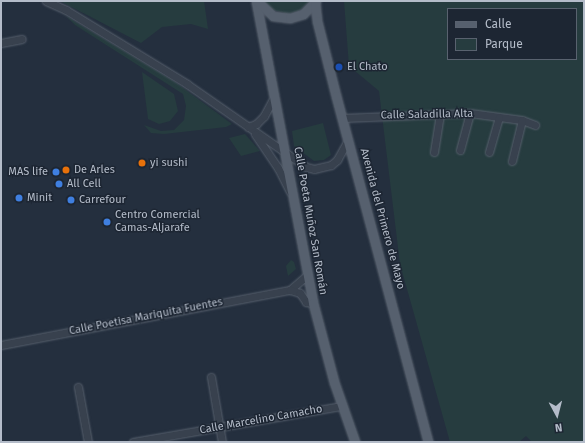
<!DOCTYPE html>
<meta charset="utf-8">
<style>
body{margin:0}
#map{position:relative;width:585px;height:443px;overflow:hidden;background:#242f3e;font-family:"Fira Sans",sans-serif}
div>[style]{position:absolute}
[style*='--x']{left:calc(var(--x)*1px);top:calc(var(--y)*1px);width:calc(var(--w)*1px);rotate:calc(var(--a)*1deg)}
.green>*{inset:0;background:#263c3f}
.roads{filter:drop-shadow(0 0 1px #565f6c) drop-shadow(0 0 1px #565f6c)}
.minor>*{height:7px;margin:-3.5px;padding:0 3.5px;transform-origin:3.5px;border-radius:3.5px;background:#38414e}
.major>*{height:9px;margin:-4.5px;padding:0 4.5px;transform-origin:4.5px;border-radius:4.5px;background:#56606e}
.dots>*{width:11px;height:11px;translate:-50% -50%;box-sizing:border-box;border:2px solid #1d2633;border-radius:50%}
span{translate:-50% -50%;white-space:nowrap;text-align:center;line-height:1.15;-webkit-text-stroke:3px #1d2633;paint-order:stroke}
.poi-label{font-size:11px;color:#b4bcc9}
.left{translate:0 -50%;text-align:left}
.right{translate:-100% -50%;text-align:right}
.street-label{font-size:11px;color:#b4bcc9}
.frame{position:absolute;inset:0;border:2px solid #b4bcc9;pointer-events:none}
.legend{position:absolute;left:447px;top:8px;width:130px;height:52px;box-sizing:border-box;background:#1d2633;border:1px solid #59626f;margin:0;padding:5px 7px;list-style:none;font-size:12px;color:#b4bcc9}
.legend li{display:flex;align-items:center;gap:8px;height:20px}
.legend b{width:20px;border:1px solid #59626f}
.north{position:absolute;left:537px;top:395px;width:40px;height:40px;-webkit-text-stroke:3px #1d2633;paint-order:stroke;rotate:173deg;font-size:11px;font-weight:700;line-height:16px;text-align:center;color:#b4bcc9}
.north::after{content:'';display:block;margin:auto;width:14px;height:18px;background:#b4bcc9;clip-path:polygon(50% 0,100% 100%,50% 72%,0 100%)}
</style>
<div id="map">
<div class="green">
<i style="clip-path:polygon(60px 1px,204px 1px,208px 29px,191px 24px,162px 27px,141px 43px)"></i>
<i style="clip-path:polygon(262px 1px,310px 1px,299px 11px,289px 14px,272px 10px)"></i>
<i style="clip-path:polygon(evenodd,344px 1px,584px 1px,584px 442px,532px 442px,526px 436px,519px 442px,450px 442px,400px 264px,379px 91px,349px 66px,344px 1px,448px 9px,576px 9px,576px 59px,448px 59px,448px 9px)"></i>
<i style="clip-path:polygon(66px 16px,175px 82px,232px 124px,226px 127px,164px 134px,151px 133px,144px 125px,161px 131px,174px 130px,184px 120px,186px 106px,183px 94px,75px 25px)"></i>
<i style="clip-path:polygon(142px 72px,174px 94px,178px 111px,170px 121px,159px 124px,148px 119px)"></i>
<i style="clip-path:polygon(323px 123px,331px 155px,324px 160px,314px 161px,294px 146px,292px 131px)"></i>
<i style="clip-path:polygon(245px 134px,260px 151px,241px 156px,229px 138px)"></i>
<i style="clip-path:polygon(291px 260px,294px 262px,296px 269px,288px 276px,286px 266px)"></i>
</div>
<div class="roads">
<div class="minor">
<i style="--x:46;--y:1;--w:22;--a:24"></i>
<i style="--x:66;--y:10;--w:142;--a:31.4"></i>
<i style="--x:187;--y:84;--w:145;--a:34.9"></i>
<i style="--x:306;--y:167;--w:8;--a:14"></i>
<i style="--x:314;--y:169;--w:17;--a:-13"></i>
<i style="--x:331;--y:165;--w:8;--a:-40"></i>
<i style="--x:337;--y:160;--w:23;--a:-61"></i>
<i style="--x:1;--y:43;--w:21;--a:-11"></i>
<i style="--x:342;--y:118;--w:128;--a:-2.2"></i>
<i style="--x:470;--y:113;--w:52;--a:7.7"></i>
<i style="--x:522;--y:120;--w:14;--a:21"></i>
<i style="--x:248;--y:127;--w:9;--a:-21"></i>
<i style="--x:256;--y:124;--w:11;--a:-45"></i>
<i style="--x:264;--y:116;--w:21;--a:-62"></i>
<i style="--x:255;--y:134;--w:41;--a:55.9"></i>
<i style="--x:278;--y:168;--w:27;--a:63"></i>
<i style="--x:460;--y:150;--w:38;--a:-75"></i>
<i style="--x:434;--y:152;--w:39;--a:-81"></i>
<i style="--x:489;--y:152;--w:36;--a:-74"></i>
<i style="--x:512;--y:161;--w:42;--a:-76.3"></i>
<i style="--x:290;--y:290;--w:23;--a:-41"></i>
<i style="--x:1;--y:345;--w:294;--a:-10.8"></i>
<i style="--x:290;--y:290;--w:10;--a:17"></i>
<i style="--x:300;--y:293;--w:11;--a:56"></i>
<i style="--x:306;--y:302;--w:7;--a:8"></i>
<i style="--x:211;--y:377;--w:66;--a:80.4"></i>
<i style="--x:78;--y:387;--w:56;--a:79.7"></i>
<i style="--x:133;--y:442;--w:212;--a:-9.8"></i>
</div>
<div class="major">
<i style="--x:256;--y:1;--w:307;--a:79.3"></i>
<i style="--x:313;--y:303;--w:82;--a:75.1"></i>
<i style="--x:334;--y:382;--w:64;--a:70.7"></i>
<i style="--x:257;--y:1;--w:22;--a:43"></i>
<i style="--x:273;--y:16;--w:17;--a:7"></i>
<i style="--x:290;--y:18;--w:14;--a:-17"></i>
<i style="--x:303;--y:14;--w:18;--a:-45"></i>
<i style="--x:315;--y:2;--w:19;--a:84"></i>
<i style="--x:317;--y:21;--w:77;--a:75.8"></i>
<i style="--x:336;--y:96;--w:358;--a:75.1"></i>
</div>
</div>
<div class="dots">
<i style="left:339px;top:67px;background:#1a4fb4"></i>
<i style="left:142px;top:163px;background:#e8710a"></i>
<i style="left:66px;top:170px;background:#e8710a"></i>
<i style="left:56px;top:172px;background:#3f7fe0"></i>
<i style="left:59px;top:184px;background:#3f7fe0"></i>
<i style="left:19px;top:198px;background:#3f7fe0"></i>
<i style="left:71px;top:200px;background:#3f7fe0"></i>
<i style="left:107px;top:222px;background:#3f7fe0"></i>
</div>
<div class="poi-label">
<span class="left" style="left:347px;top:67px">El Chato</span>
<span class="left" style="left:150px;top:163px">yi sushi</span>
<span class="left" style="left:74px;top:170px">De Arles</span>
<span class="right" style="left:48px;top:172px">MAS life</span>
<span class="left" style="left:67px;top:184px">All Cell</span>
<span class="left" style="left:27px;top:198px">Minit</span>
<span class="left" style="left:79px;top:200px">Carrefour</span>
<span class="left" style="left:115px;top:222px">Centro Comercial<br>Camas-Aljarafe</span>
</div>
<div class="street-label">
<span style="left:427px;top:115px;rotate:-1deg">Calle Saladilla Alta</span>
<span style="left:382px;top:219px;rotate:75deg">Avenida del Primero de Mayo</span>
<span style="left:310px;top:221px;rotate:80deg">Calle Poeta Muñoz San Román</span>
<span style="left:146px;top:317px;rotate:-11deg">Calle Poetisa Mariquita Fuentes</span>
<span style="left:261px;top:420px;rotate:-10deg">Calle Marcelino Camacho</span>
</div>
<div class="frame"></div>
<ul class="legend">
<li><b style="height:5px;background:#56606e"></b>Calle</li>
<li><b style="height:11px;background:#263c3f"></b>Parque</li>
</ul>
<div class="north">N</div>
</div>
